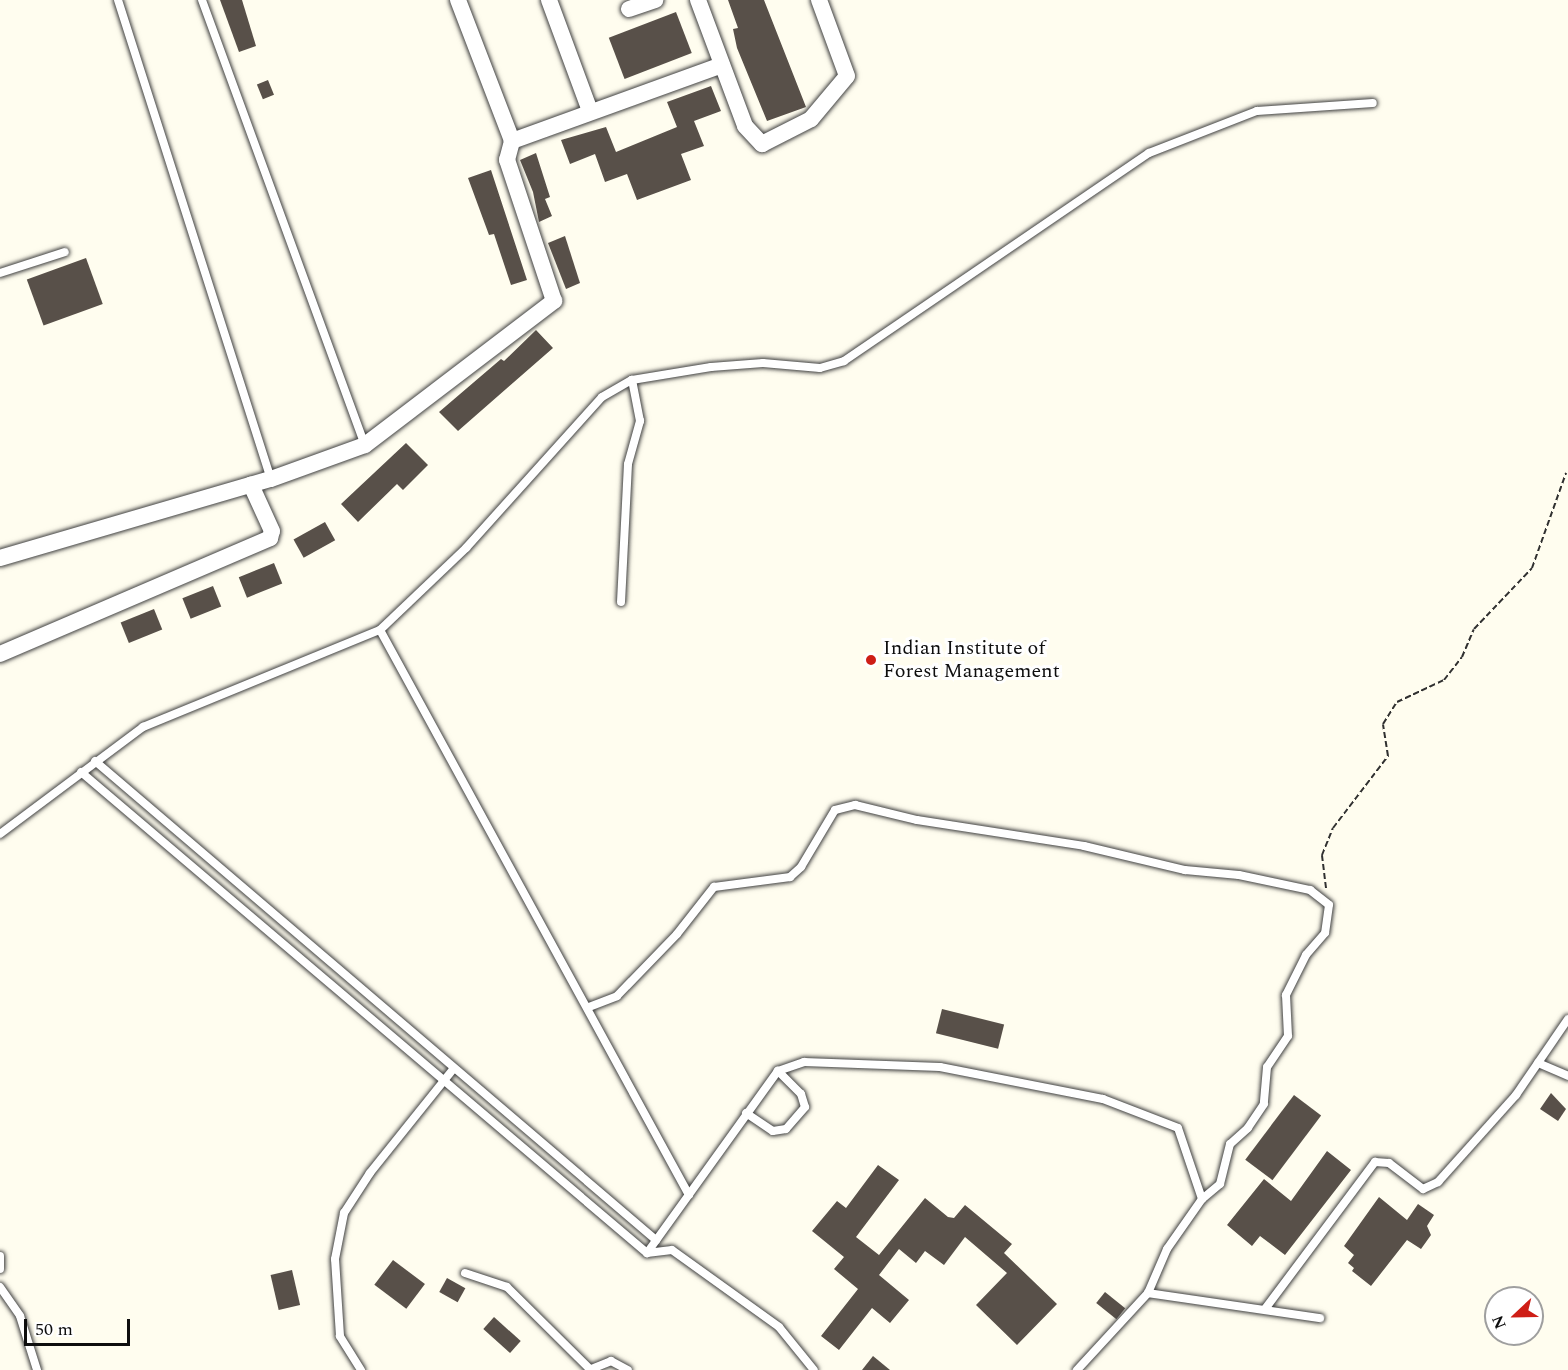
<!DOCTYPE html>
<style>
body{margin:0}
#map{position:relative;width:1568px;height:1370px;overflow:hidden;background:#fffdef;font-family:Spectral,serif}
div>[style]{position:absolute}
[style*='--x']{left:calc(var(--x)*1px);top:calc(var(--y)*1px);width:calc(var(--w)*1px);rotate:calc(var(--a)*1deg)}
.building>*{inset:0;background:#585049;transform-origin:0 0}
.path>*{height:2px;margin-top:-1px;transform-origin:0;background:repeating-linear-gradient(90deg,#303030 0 6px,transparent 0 9px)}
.roads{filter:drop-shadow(0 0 2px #414141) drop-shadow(0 0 2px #414141)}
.lane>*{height:8px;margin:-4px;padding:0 4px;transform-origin:4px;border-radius:4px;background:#fff}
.street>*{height:16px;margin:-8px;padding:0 8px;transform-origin:8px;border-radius:8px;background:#fff}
.dots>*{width:16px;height:16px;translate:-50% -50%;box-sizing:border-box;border:3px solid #fff;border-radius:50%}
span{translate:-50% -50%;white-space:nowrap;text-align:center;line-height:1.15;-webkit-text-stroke:6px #fff;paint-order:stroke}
.poi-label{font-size:20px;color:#0e0e0e}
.left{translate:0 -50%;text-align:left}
.north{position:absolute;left:1484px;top:1286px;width:60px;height:60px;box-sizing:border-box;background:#fff;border:2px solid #9f9f9f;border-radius:50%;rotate:248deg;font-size:16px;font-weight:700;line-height:24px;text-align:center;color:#0e0e0e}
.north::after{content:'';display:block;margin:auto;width:21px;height:27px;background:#ce1e16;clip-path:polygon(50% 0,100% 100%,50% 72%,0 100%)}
.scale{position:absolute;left:24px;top:1319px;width:106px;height:27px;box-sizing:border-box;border:3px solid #0e0e0e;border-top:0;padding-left:8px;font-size:18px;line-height:21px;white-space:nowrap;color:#0e0e0e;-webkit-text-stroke:4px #fff;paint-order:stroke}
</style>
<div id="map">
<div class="building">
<i style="clip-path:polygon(220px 0,242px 0,256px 46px,239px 52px)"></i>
<i style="clip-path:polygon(728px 0,764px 0,806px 107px,767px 121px,737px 48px,733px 29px,738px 28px)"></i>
<i style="left:676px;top:12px;width:44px;height:72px;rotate:69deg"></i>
<i style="left:268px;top:80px;width:16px;height:12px;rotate:68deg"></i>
<i style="clip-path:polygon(711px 86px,721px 111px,694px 121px,704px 146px,681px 154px,691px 180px,637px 200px,627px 174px,605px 182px,595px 154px,570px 164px,561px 140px,606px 127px,616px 152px,677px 127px,667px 102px)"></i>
<i style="clip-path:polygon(536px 153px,550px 197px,545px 199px,552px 216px,539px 222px,533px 192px,520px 160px)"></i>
<i style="clip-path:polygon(491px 170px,527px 280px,511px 285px,494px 234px,489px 235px,468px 178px)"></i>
<i style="clip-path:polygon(565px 236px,580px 283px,566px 289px,548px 243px)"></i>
<i style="left:86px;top:258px;width:49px;height:63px;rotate:70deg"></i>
<i style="clip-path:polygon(536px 330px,553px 348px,458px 431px,439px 412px,501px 359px,504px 361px)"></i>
<i style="clip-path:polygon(406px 443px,428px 465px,403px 490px,397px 484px,358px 522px,341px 504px)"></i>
<i style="left:325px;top:522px;width:21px;height:36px;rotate:61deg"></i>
<i style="left:274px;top:563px;width:22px;height:38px;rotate:68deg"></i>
<i style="left:213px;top:586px;width:22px;height:33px;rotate:68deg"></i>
<i style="left:154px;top:609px;width:22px;height:36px;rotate:68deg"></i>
<i style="left:942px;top:1009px;width:64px;height:25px;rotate:14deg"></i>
<i style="clip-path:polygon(1551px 1093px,1566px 1109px,1558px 1121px,1540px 1109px)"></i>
<i style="left:1294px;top:1095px;width:34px;height:81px;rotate:37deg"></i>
<i style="clip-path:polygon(1327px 1151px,1351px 1170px,1285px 1255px,1260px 1236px,1252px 1246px,1227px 1225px,1264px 1179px,1291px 1201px)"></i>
<i style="clip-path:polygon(878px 1165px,899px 1180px,856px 1237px,879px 1255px,925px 1198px,948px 1217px,954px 1218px,965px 1205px,1012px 1244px,1004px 1253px,1057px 1304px,1017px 1345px,976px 1305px,1007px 1273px,965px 1237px,944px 1265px,925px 1251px,916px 1263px,899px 1249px,879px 1275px,909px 1300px,890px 1323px,872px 1308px,839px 1350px,821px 1336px,858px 1289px,834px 1269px,844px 1257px,812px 1231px,837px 1201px,846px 1208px)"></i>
<i style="clip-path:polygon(1379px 1197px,1407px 1220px,1418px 1204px,1434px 1215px,1427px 1226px,1431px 1235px,1421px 1249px,1407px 1240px,1371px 1286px,1352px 1271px,1354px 1268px,1348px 1263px,1354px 1255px,1344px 1246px)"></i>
<i style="left:393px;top:1260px;width:40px;height:31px;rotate:37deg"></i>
<i style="left:292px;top:1270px;width:36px;height:22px;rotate:77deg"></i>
<i style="left:447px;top:1278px;width:21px;height:16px;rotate:29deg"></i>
<i style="left:1105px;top:1292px;width:26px;height:14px;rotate:39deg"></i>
<i style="left:494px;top:1317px;width:36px;height:16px;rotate:42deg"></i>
<i style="clip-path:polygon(873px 1356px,890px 1370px,862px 1370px)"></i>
</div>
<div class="path">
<i style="--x:1326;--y:888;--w:33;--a:-97"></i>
<i style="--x:1322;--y:855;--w:29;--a:-68"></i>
<i style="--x:1333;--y:828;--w:91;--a:-52.6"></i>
<i style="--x:1388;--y:756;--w:32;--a:-99"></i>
<i style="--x:1383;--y:724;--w:26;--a:-58"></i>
<i style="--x:1397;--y:702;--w:52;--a:-25.1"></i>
<i style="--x:1444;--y:680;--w:29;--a:-52"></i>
<i style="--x:1462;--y:657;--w:30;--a:-67"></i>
<i style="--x:1474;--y:629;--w:84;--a:-46.4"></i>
<i style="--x:1532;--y:568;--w:101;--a:-70.3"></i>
</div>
<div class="roads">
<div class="lane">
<i style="--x:118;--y:0;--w:503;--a:72.29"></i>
<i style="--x:202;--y:0;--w:474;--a:69.9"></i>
<i style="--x:0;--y:273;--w:68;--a:-17.9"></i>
<i style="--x:621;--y:602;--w:138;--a:-87.1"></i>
<i style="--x:628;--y:464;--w:45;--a:-74.4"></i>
<i style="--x:640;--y:421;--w:42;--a:-101"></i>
<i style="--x:380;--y:630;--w:119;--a:-43.6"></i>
<i style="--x:466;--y:548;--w:203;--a:-48"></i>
<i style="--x:602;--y:397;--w:34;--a:-30"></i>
<i style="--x:632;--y:380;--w:80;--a:-9.3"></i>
<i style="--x:711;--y:367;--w:52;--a:-4.4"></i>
<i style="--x:763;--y:363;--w:57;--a:5"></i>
<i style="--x:820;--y:368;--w:25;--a:-16"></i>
<i style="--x:844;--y:361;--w:369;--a:-34.3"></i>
<i style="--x:1149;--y:153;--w:116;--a:-21.3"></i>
<i style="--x:1257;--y:111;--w:116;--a:-3.9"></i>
<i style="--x:95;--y:761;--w:738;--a:40.49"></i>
<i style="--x:81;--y:772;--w:743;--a:40.36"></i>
<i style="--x:647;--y:1253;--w:25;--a:-7"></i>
<i style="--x:672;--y:1250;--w:132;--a:35.7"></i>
<i style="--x:779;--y:1327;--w:55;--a:50.9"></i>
<i style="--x:0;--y:834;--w:179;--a:-36.8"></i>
<i style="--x:143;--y:727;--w:256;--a:-22.3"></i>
<i style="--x:380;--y:630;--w:644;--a:61.33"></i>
<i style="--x:589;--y:1007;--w:30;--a:-21"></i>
<i style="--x:617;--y:996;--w:86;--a:-45.9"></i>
<i style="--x:677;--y:934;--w:60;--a:-51.8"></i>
<i style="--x:714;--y:887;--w:77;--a:-7.5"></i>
<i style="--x:790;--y:877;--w:15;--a:-42"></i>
<i style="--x:801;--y:867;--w:66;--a:-59.2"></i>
<i style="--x:835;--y:810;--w:21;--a:-14"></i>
<i style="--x:855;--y:805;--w:64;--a:13.6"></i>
<i style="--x:917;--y:820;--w:169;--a:8.8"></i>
<i style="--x:1084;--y:846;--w:104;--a:13.4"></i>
<i style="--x:1185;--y:870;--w:54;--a:5.3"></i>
<i style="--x:1239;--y:875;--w:73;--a:11.9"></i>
<i style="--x:1310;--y:890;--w:24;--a:38"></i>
<i style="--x:1329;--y:905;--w:28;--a:98"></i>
<i style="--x:1325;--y:933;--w:29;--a:131"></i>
<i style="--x:1306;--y:955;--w:45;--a:116.6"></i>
<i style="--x:1286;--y:995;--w:41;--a:87.2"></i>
<i style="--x:1288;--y:1036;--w:37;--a:124"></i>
<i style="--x:1267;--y:1067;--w:37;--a:95"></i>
<i style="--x:1264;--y:1104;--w:29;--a:124"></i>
<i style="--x:1248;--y:1128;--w:24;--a:138"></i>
<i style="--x:1230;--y:1144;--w:41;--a:104"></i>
<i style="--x:1220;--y:1184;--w:23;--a:140"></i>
<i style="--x:1538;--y:1063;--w:33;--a:23"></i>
<i style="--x:746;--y:1113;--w:32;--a:34"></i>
<i style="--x:773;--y:1131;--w:13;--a:-9"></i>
<i style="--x:786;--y:1129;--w:29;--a:-49"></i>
<i style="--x:805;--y:1107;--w:14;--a:-107"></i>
<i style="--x:801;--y:1094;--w:33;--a:-135"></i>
<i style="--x:647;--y:1253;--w:224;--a:-54.3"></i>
<i style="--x:778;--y:1071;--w:28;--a:-19"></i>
<i style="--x:804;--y:1062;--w:136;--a:2.1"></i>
<i style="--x:940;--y:1067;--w:166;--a:11.1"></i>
<i style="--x:1103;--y:1099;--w:80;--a:21.1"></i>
<i style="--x:1178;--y:1128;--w:75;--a:71.3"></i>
<i style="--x:1202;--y:1199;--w:61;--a:125"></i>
<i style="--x:1167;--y:1249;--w:48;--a:113.4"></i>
<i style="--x:1148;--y:1293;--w:105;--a:132.7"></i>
<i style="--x:0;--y:1256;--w:13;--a:90"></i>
<i style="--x:465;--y:1273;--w:44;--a:18.4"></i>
<i style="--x:507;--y:1287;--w:117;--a:44.7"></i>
<i style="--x:0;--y:1287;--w:35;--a:55"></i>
<i style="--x:20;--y:1316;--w:57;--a:72.5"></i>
<i style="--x:1148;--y:1293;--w:174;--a:8.3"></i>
<i style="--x:1265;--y:1309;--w:184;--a:-53.2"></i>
<i style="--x:1375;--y:1162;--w:14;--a:4"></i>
<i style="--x:1389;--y:1163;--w:43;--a:37.4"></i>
<i style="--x:1423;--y:1189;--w:17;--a:-25"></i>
<i style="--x:1438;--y:1182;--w:117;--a:-48.1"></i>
<i style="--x:1516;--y:1095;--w:92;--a:-55.6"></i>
<i style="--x:361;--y:1370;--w:40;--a:-122"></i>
<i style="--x:340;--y:1336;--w:77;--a:-93.7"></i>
<i style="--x:335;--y:1259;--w:47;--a:-78.9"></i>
<i style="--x:344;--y:1213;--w:48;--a:-57"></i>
<i style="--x:370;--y:1173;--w:134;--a:-51.3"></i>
<i style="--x:589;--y:1370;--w:24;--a:-22"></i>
<i style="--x:611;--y:1361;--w:19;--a:28"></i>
</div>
<div class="street">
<i style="--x:458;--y:0;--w:151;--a:69"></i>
<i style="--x:549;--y:0;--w:118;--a:69.7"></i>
<i style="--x:698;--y:0;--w:134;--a:69.5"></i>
<i style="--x:745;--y:126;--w:25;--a:47"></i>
<i style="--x:762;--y:144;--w:55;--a:-27"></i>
<i style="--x:811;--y:119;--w:56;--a:-50.1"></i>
<i style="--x:847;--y:76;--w:81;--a:-110.2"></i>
<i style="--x:629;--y:9;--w:28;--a:-19"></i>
<i style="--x:0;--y:558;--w:282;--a:-16.3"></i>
<i style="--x:271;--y:479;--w:100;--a:-19.9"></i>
<i style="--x:365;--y:445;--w:238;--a:-37.3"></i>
<i style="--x:554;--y:301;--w:149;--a:-108.4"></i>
<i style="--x:507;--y:160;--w:20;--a:-75"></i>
<i style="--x:512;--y:141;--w:223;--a:-19.9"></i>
<i style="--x:0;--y:654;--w:294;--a:-23.2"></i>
<i style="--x:270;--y:538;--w:7;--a:-74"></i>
<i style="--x:272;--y:531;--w:51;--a:-114.5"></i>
</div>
</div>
<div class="dots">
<i style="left:871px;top:660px;background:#ce1e16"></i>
</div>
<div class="poi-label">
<span class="left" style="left:883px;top:660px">Indian Institute of<br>Forest Management</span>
</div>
<div class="north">N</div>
<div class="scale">50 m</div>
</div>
